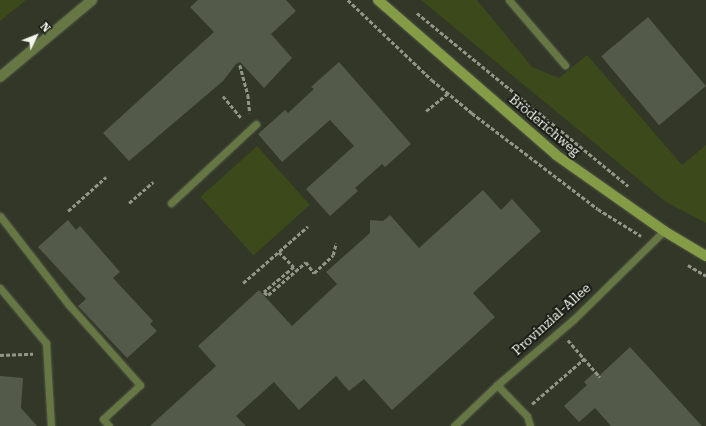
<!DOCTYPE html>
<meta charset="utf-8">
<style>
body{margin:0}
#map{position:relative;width:706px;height:426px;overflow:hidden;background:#323728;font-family:"Roboto Serif",serif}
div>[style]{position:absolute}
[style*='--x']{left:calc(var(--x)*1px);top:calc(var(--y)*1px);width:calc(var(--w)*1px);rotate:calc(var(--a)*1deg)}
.green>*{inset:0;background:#3c491a;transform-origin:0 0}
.building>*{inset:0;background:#545a49;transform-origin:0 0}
.path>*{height:2.5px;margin-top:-1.25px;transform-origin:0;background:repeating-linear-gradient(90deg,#92968a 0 4px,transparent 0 6px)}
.roads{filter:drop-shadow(0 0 1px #515647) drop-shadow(0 0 1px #515647)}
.lane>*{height:7px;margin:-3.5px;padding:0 3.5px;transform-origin:3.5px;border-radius:3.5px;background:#677744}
.street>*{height:10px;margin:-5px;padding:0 5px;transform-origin:5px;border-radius:5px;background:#677744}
.secondary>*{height:10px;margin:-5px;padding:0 5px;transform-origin:5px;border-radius:5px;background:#849c46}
span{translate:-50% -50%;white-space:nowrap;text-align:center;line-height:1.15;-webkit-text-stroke:4px #1b1d16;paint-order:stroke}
.street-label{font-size:13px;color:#f2f6ec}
.north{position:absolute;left:16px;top:16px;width:40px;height:40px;-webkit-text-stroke:3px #1b1d16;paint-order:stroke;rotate:47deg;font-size:11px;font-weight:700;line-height:16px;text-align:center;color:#f2f6ec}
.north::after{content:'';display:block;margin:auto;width:14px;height:18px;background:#f2f6ec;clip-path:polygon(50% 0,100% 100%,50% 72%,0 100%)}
</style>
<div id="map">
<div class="green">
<i style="clip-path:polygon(0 0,26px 0,0 21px)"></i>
<i style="clip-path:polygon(421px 0,477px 0,532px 67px,559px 78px,587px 55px,682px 165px,706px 145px,706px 223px,666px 202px)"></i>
<i style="left:257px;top:146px;width:79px;height:76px;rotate:48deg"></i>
</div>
<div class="building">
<i style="clip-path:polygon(198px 0,286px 0,296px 11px,271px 34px,292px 58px,264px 88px,240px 62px,236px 64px,223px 81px,129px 161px,103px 133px,214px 32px,190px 7px)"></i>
<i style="left:648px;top:17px;width:90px;height:61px;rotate:50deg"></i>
<i style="clip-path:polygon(339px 62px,411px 144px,385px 167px,382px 164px,355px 188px,358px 191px,330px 216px,306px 189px,354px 146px,330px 120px,282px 162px,258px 134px,285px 110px,288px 113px,314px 89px,311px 87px)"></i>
<i style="clip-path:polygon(483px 190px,501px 210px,512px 199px,541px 231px,473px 293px,495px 317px,392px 410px,364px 379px,349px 391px,336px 376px,299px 410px,274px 382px,236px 416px,246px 426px,150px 426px,216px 366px,198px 346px,259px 290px,292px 326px,337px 284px,326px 272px,370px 233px,370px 220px,383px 221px,390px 215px,419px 248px)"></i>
<i style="clip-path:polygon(68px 220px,76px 230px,80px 226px,120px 272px,113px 278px,153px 321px,150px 324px,157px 331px,127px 358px,78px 306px,86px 299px,38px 247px)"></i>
<i style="clip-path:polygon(630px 347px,702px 426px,611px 426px,595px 408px,579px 422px,564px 406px,587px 385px,584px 382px,596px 371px,600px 375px)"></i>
<i style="clip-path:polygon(0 376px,23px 378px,21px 408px,37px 426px,0 426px)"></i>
</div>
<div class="path">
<i style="--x:348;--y:0;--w:116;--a:43.6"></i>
<i style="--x:432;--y:80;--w:52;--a:39.5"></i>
<i style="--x:472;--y:113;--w:158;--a:37.3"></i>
<i style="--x:598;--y:209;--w:51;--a:32.1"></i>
<i style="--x:417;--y:13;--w:273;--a:39.3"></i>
<i style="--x:240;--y:65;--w:31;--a:75"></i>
<i style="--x:248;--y:95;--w:18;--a:84"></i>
<i style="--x:223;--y:96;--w:30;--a:50"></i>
<i style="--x:426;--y:111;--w:28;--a:-39"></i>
<i style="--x:129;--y:203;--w:32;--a:-41"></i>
<i style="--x:68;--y:211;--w:51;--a:-41.8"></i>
<i style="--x:279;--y:252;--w:21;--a:45"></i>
<i style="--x:294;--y:267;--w:39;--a:140"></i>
<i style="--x:264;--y:292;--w:5;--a:37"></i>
<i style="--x:268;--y:295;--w:50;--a:-41"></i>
<i style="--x:306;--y:262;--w:14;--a:54"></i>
<i style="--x:314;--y:273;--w:26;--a:-43"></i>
<i style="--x:333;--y:255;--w:12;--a:-76"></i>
<i style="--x:688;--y:265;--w:21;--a:31"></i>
<i style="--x:243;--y:283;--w:86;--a:-41.2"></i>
<i style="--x:568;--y:340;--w:49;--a:49.1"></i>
<i style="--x:0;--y:355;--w:33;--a:-2"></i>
<i style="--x:532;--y:404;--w:70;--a:-41"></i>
</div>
<div class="roads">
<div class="lane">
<i style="--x:509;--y:0;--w:86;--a:49.3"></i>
<i style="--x:171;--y:203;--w:116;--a:-42.9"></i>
<i style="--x:0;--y:216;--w:113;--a:52.2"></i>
<i style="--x:69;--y:305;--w:107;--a:48.4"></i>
<i style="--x:140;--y:385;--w:50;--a:137.4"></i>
<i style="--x:103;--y:419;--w:9;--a:49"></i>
<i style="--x:0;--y:288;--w:72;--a:50.1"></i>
<i style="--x:46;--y:343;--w:83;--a:86.6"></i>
<i style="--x:497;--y:385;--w:43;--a:45.9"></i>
<i style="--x:527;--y:416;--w:10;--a:73"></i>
<i style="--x:454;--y:426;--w:59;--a:-43.6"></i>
<i style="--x:497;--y:385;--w:101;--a:-40.6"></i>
<i style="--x:574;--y:319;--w:126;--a:-44.4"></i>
</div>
<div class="street">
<i style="--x:0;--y:77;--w:120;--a:-39.9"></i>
</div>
<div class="secondary">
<i style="--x:378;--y:0;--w:236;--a:41"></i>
<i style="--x:556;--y:155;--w:132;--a:35.1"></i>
<i style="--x:664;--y:231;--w:49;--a:30.8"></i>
</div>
</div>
<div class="street-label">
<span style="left:544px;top:126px;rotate:40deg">Bröderichweg</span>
<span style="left:552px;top:320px;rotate:-42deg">Provinzial-Allee</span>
</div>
<div class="north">N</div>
</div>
